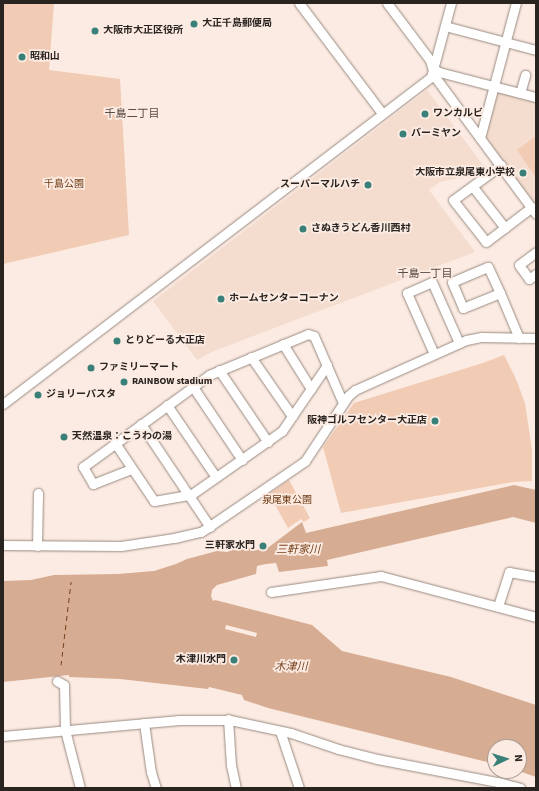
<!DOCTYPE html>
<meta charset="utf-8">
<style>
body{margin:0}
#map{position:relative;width:539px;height:791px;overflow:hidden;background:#fcebe2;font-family:"Source Sans 3","Noto Sans JP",sans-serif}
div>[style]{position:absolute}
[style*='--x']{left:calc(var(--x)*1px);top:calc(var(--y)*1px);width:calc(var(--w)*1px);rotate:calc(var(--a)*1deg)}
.built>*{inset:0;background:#f4ddcf}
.green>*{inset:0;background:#f1cbb4}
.water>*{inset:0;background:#d6ac92}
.ferry>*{height:1px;margin-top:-0.5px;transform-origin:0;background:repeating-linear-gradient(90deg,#77411b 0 5px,transparent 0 9px)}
.roads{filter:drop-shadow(0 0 1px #988a81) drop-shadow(0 0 1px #988a81)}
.minor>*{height:9px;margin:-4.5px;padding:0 4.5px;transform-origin:4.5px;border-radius:4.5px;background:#fff}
.dots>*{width:11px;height:11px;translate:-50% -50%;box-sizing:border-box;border:2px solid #fcebe2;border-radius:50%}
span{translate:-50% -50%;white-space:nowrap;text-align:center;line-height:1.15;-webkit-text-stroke:3.5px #fcebe2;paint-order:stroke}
.poi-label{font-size:10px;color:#2a2420;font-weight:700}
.left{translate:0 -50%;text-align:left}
.right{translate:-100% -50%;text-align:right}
.park-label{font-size:10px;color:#6c370f}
.neighbourhood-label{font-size:11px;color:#5a4d45}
.water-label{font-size:11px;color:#77411b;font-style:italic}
.frame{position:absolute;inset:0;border:4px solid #2a2420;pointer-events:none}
.north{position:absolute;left:487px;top:739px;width:40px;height:40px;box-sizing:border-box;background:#fcebe2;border:1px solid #a89b94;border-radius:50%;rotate:86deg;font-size:11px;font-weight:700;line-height:16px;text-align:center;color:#2a2420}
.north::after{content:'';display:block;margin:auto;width:14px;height:18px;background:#398078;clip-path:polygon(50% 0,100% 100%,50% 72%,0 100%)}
</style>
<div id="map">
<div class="built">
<i style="clip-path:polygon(427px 90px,486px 169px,480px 174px,440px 182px,429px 190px,475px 252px,214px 351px,197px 360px,153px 301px)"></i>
<i style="clip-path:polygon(500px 91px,536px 100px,536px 208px,484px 138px,496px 93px)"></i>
</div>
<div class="green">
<i style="clip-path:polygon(3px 3px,54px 3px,49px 70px,120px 79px,129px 235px,3px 264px)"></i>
<i style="clip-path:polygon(536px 136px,536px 178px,517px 150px)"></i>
<i style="clip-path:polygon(504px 355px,516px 379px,525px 403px,532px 450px,532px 481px,513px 482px,341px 513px,323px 447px,354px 403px,483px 363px)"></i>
<i style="clip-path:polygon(289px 480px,310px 518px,304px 522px,301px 519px,288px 528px,269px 494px)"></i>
</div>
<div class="water">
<i style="clip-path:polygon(evenodd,514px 485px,536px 490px,536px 523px,513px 517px,327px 560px,328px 566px,279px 572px,276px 563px,266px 564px,257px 566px,256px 574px,217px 585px,212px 590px,211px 596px,213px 601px,215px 600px,312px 625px,342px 651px,451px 677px,536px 705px,536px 777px,519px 771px,519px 747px,495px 747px,495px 764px,268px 708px,244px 700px,242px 695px,209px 687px,208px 689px,120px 679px,69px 677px,69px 675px,3px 682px,3px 581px,31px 580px,54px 575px,118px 574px,154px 571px,176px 564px,187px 559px,217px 551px,227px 552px,248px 545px,253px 551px,269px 547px,302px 522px,306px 533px,514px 485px,226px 625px,257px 633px,256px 637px,225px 629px,226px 625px)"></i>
</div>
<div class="ferry">
<i style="--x:61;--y:665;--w:84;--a:-83.1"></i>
</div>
<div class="roads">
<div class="minor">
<i style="--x:299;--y:3;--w:138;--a:53"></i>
<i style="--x:387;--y:3;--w:71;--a:53"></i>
<i style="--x:430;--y:60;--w:18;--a:74"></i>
<i style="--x:435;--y:77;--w:170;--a:53.6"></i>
<i style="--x:445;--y:26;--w:94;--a:14.8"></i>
<i style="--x:434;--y:69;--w:6;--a:31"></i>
<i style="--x:439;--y:72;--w:100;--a:14.5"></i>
<i style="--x:520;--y:93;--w:19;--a:-74"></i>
<i style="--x:480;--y:138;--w:140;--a:-75.1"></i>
<i style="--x:501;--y:165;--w:59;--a:143.9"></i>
<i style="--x:453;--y:200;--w:53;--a:51.8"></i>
<i style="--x:486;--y:242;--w:58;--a:-37.3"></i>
<i style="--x:473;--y:187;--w:52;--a:52"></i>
<i style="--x:536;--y:252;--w:21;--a:143"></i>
<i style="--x:519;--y:265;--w:17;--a:54"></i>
<i style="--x:529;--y:279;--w:9;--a:-36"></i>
<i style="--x:500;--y:293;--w:40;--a:158"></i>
<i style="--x:463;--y:308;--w:28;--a:-113"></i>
<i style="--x:452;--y:282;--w:39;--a:-23"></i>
<i style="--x:488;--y:267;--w:29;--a:65"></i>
<i style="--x:500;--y:293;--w:49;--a:67.1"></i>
<i style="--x:283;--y:344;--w:53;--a:58.1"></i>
<i style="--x:434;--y:354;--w:67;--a:-113.9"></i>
<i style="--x:407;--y:293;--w:27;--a:-24"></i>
<i style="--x:432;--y:282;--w:67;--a:66.1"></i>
<i style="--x:251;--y:357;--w:72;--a:55.2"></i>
<i style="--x:219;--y:370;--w:87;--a:55.8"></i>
<i style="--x:193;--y:387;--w:88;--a:56.1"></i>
<i style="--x:3;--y:404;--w:539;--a:-37.38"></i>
<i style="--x:431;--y:77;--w:77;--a:-74.9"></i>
<i style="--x:167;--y:405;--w:87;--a:55.8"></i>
<i style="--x:141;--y:424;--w:124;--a:56.2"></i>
<i style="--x:115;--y:443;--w:70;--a:56.1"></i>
<i style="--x:154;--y:501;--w:39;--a:-10"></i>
<i style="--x:192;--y:494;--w:110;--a:-35"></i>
<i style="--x:282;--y:431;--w:80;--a:-55.7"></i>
<i style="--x:131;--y:469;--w:41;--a:158.5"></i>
<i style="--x:93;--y:484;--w:20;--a:-120"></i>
<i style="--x:83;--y:467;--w:156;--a:-36.1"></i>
<i style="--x:209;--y:375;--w:107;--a:-22.5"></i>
<i style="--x:308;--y:334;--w:6;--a:18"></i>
<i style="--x:314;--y:336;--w:73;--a:66.6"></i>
<i style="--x:3;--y:545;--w:118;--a:0.5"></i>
<i style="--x:121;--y:546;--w:54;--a:-8.6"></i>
<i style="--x:174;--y:538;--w:28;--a:-13"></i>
<i style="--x:201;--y:532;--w:126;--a:-34.3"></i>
<i style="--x:305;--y:461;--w:78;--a:-56.5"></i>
<i style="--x:348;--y:396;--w:9;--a:-41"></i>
<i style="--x:355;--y:390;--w:122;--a:-24.2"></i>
<i style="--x:466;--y:340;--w:15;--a:-11"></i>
<i style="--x:481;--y:337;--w:55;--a:1"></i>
<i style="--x:37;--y:546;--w:53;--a:-88.9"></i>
<i style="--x:271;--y:592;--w:111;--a:-8.3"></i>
<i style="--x:381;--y:576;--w:160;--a:14.8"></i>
<i style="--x:498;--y:606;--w:36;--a:-72"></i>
<i style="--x:509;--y:572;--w:27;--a:10"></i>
<i style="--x:57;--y:681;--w:8;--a:30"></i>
<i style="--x:64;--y:685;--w:45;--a:88.7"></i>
<i style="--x:65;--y:730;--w:60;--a:75.5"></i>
<i style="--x:228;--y:719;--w:46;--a:86.3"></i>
<i style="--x:231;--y:765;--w:24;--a:78"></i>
<i style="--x:144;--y:723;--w:49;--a:81.9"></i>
<i style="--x:151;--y:772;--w:17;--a:73"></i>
<i style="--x:280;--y:731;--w:60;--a:71.6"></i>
<i style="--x:3;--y:736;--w:177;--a:-5.2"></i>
<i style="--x:179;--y:720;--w:51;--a:0"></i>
<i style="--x:230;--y:720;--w:62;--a:12"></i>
<i style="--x:291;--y:733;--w:50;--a:18.8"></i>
<i style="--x:338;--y:749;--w:40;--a:14.4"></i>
<i style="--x:377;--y:759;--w:123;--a:10.8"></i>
<i style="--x:498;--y:782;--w:23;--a:15"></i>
</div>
</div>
<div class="dots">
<i style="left:194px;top:24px;background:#398078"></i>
<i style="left:95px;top:31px;background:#398078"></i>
<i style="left:22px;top:57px;background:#398078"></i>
<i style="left:425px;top:114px;background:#398078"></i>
<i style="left:403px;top:134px;background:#398078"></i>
<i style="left:523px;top:173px;background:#398078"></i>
<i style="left:368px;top:185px;background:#398078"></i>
<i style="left:303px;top:229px;background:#398078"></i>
<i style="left:221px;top:299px;background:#398078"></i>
<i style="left:117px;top:341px;background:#398078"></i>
<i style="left:91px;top:368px;background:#398078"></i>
<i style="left:124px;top:382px;background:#398078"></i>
<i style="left:38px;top:395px;background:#398078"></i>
<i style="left:435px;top:421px;background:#398078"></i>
<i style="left:64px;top:437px;background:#398078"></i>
<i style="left:263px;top:546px;background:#398078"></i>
<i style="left:234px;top:660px;background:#398078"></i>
</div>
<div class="poi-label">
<span class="left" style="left:202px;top:24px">大正千島郵便局</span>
<span class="left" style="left:103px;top:31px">大阪市大正区役所</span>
<span class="left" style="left:30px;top:57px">昭和山</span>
<span class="left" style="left:433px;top:114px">ワンカルビ</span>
<span class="left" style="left:411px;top:134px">バーミヤン</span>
<span class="right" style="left:515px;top:173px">大阪市立泉尾東小学校</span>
<span class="right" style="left:360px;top:185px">スーパーマルハチ</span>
<span class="left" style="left:311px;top:229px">さぬきうどん香川西村</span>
<span class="left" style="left:229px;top:299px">ホームセンターコーナン</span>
<span class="left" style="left:125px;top:341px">とりどーる大正店</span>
<span class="left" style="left:99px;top:368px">ファミリーマート</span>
<span class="left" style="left:132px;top:382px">RAINBOW stadium</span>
<span class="left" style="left:46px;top:395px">ジョリーパスタ</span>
<span class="right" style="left:427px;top:421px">阪神ゴルフセンター大正店</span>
<span class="left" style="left:72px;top:437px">天然温泉：こうわの湯</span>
<span class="right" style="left:255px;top:546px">三軒家水門</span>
<span class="right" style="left:226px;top:660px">木津川水門</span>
</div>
<div class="park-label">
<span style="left:64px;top:185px">千島公園</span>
<span style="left:287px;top:501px">泉尾東公園</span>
</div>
<div class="neighbourhood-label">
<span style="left:132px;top:114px">千島二丁目</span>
<span style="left:425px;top:274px">千島一丁目</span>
</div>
<div class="water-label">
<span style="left:298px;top:550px">三軒家川</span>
<span style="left:291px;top:667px">木津川</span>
</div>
<div class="frame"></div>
<div class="north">N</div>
</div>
